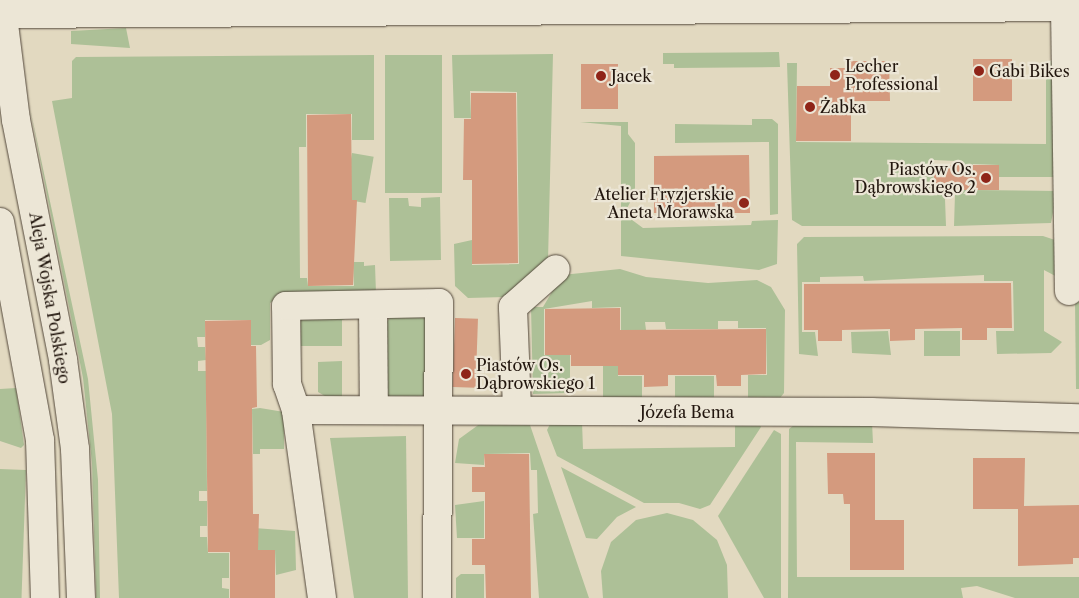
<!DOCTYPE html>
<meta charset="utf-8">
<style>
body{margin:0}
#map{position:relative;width:1079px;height:598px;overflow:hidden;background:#e2d9c0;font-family:"Libre Caslon Text",serif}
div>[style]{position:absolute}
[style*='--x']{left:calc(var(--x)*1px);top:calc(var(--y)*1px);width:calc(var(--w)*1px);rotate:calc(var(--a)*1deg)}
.green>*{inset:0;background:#adc097;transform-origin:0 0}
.building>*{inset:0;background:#d49a7e;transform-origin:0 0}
.roads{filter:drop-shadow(0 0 1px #52473a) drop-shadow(0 0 1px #52473a)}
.minor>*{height:28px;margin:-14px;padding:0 14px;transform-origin:14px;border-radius:14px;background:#ece6d6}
.dots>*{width:14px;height:14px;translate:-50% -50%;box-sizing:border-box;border:2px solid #ece6d6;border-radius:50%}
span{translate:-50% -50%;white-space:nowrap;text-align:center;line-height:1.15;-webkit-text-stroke:4.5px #ece6d6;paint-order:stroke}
.poi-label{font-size:16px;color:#22160e}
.left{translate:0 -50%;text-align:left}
.right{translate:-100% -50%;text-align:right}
.street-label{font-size:16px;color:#22160e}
</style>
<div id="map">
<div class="green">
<i style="clip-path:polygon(126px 28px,130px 48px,71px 44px,71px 31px)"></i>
<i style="clip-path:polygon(779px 52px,780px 67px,674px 68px,674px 64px,663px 64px,663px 53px)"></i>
<i style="clip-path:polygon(553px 54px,548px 261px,505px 297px,468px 298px,455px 286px,454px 244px,472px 240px,472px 265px,519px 264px,517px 92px,470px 91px,471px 118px,454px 118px,452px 55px)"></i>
<i style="clip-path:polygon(374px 55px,374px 140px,352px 140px,352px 114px,306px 114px,306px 147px,299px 147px,300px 278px,307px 278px,308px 286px,354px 286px,353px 262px,364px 262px,364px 266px,375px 265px,376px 293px,289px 293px,270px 303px,270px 340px,261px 345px,251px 345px,251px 320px,205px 320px,205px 337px,197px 337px,198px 347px,205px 347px,206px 360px,198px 361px,198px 371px,206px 371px,207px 491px,199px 491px,199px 501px,207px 501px,207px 526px,200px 526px,200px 537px,207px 537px,208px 553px,229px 553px,229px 578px,222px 578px,222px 588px,229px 589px,229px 598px,119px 598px,112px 414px,52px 101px,72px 98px,72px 61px,76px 57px)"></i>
<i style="left:385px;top:55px;width:57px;height:138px"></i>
<i style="clip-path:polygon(1046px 61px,1057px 61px,1058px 177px,999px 177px,999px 165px,973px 164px,972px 190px,1057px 191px,1051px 223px,954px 226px,956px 161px,934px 160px,933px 190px,942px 191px,945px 199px,946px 226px,802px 226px,792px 220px,787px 63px,797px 63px,796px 142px,1046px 144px)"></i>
<i style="clip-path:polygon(30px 108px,88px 379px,98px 480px,100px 598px,96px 598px,92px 463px,83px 378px)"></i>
<i style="clip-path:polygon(752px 119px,772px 119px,778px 124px,778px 214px,770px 215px,769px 142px,675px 143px,675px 124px,752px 125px)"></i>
<i style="clip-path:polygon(580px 122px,628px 122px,628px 134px,635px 143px,635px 193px,624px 214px,643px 228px,751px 225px,752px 221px,778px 220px,777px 264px,759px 270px,621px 256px,621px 126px)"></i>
<i style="left:352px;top:153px;width:22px;height:47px;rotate:10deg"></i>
<i style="clip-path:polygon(440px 197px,441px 260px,390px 261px,389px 198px,408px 198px,409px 206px,421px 207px,421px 198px)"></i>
<i style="clip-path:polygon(1043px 236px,1058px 241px,1063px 280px,1044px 270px,1044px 331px,1062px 342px,1051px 353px,997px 354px,996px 331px,1014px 331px,1013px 281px,984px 281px,984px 275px,864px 281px,863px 276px,820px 277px,820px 282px,802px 282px,802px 332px,815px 332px,818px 356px,799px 354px,797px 244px,804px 237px)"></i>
<i style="clip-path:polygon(620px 269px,646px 277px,708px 283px,757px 280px,771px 287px,785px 310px,784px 393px,780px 398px,748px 403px,748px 375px,767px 375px,766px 328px,738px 328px,738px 321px,718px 321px,718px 329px,666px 329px,665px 322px,645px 322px,646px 330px,621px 330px,621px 307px,592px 308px,592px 301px,544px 309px,544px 355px,570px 355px,570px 393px,533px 394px,531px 307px,543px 307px,562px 275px)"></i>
<i style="clip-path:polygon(1079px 296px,1079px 389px,1076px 389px,1075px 301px)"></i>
<i style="clip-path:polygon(428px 310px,426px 396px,387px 397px,384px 325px,393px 314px)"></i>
<i style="clip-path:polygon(298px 312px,348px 318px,342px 320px,342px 346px,299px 346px)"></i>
<i style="clip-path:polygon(888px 331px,891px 355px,852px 353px,851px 332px)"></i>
<i style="left:924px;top:331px;width:36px;height:25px"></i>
<i style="clip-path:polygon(603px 355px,618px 355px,618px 376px,642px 376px,642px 404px,603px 401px)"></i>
<i style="clip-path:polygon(342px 361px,342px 399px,330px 399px,318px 392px,318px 362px)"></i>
<i style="left:675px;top:376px;width:39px;height:27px"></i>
<i style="clip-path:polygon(16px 388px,24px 445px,21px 448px,0 441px,0 389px)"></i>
<i style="clip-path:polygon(260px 408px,284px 412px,284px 449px,260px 449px,260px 454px,253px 454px,252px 409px)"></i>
<i style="clip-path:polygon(735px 420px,758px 420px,761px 427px,710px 505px,700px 509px,679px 503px,644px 503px,557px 456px,547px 430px,550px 424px,582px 422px,583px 449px,735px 447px)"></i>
<i style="clip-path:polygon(800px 420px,872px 422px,873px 443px,796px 442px,797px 577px,1079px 577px,1079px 598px,1015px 598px,977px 586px,961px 588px,963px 598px,788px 598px,789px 429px)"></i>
<i style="clip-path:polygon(481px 423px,530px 425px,589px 598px,539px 598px,533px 514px,538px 513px,537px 470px,531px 470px,530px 453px,484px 454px,484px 465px,455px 463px,459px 439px)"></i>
<i style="clip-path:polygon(774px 430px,781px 434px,781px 598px,764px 598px,718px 516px)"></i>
<i style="clip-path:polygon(406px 436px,408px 598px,354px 598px,330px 438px)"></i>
<i style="clip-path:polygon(561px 467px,636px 507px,617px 517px,597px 539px,586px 538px)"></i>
<i style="left:0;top:469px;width:26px;height:129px;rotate:2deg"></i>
<i style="clip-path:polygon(484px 501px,484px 538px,457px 538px,455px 505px)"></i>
<i style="clip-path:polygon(667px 513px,693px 520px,717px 540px,727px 565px,728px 598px,603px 598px,601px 571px,611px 542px,636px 520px)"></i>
<i style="clip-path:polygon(253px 528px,295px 531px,296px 570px,276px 575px,275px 550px,254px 550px)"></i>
<i style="clip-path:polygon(461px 574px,484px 574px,484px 598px,456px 598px,456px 578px)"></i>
</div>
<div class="building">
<i style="left:1012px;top:59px;width:42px;height:39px;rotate:90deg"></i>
<i style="clip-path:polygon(850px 61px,889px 61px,890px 101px,851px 101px,851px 141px,796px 141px,797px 86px,830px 86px,830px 68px,850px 68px)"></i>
<i style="left:581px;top:64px;width:37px;height:45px"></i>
<i style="clip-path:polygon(471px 93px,516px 93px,518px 263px,472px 264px,472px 180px,463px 180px,464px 119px,471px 119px)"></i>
<i style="clip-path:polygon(351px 114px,352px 200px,357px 200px,353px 285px,308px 286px,307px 115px)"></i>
<i style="clip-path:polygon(749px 155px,750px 213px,734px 213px,734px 219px,670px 219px,670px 213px,654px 213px,654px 156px)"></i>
<i style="left:934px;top:165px;width:65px;height:25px"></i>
<i style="clip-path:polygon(1011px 283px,1012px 328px,987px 328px,987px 340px,962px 340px,962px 328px,915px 329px,915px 340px,890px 341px,890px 329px,842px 330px,842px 341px,818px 341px,818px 330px,804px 330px,804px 284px)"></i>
<i style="clip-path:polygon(620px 308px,620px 330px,766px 329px,766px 374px,741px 375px,741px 386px,717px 386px,716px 375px,668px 375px,668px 386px,644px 387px,644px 375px,618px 375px,618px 366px,571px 366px,571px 355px,545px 355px,545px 309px)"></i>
<i style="left:455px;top:318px;width:23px;height:69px;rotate:2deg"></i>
<i style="clip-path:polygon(251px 320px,251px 346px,256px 346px,257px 407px,252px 408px,253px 514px,259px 514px,258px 550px,275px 550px,275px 598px,230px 598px,230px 552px,208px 552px,205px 321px)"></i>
<i style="clip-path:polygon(827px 453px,875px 453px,875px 520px,904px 520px,904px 570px,850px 570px,850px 504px,844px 504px,843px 494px,828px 494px)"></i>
<i style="clip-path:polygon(484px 454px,529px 454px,531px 598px,486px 598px,485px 565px,472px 565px,472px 539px,485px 539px,485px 492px,472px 492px,472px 467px,485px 467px)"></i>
<i style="clip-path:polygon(973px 458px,1025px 458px,1024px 506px,1079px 505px,1079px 558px,1073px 558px,1073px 564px,1018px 566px,1018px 509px,973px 509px)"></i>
</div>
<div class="roads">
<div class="minor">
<i style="--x:1;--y:0;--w:121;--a:82.9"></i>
<i style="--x:16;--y:120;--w:245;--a:78.9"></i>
<i style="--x:63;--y:360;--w:90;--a:82.3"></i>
<i style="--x:75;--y:449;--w:149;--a:87.7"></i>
<i style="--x:1065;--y:7;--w:284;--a:89.2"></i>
<i style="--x:0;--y:14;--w:1079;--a:-0.37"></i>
<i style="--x:0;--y:222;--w:222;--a:79.6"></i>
<i style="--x:40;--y:440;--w:158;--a:88.2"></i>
<i style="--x:373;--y:305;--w:105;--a:89.5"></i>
<i style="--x:517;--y:408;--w:101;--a:-92.3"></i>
<i style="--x:513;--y:307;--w:57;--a:-41.5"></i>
<i style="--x:296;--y:410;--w:575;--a:0.2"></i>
<i style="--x:871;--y:412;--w:208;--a:1.7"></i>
<i style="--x:322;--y:598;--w:190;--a:-97.9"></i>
<i style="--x:296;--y:410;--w:28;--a:-109"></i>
<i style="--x:287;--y:384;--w:78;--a:-90.7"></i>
<i style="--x:286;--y:306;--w:153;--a:-1.1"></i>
<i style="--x:439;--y:303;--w:295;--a:90.4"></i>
</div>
</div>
<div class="dots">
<i style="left:979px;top:71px;background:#8f2418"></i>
<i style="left:835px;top:75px;background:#8f2418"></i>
<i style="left:601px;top:76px;background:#8f2418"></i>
<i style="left:810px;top:107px;background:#8f2418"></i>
<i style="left:986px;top:178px;background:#8f2418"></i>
<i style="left:744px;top:203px;background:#8f2418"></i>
<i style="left:466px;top:374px;background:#8f2418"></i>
</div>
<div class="poi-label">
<span class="left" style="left:845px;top:75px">Lecher<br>Professional</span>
<span class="left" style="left:989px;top:71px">Gabi Bikes</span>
<span class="left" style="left:611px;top:76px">Jacek</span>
<span class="left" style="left:820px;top:107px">Żabka</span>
<span class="right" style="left:976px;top:178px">Piastów Os.<br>Dąbrowskiego 2</span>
<span class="right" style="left:734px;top:203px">Atelier Fryzjerskie<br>Aneta Morawska</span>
<span class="left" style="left:476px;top:374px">Piastów Os.<br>Dąbrowskiego 1</span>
</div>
<div class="street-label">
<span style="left:50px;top:298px;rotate:80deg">Aleja Wojska Polskiego</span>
<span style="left:687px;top:412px">Józefa Bema</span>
</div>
</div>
